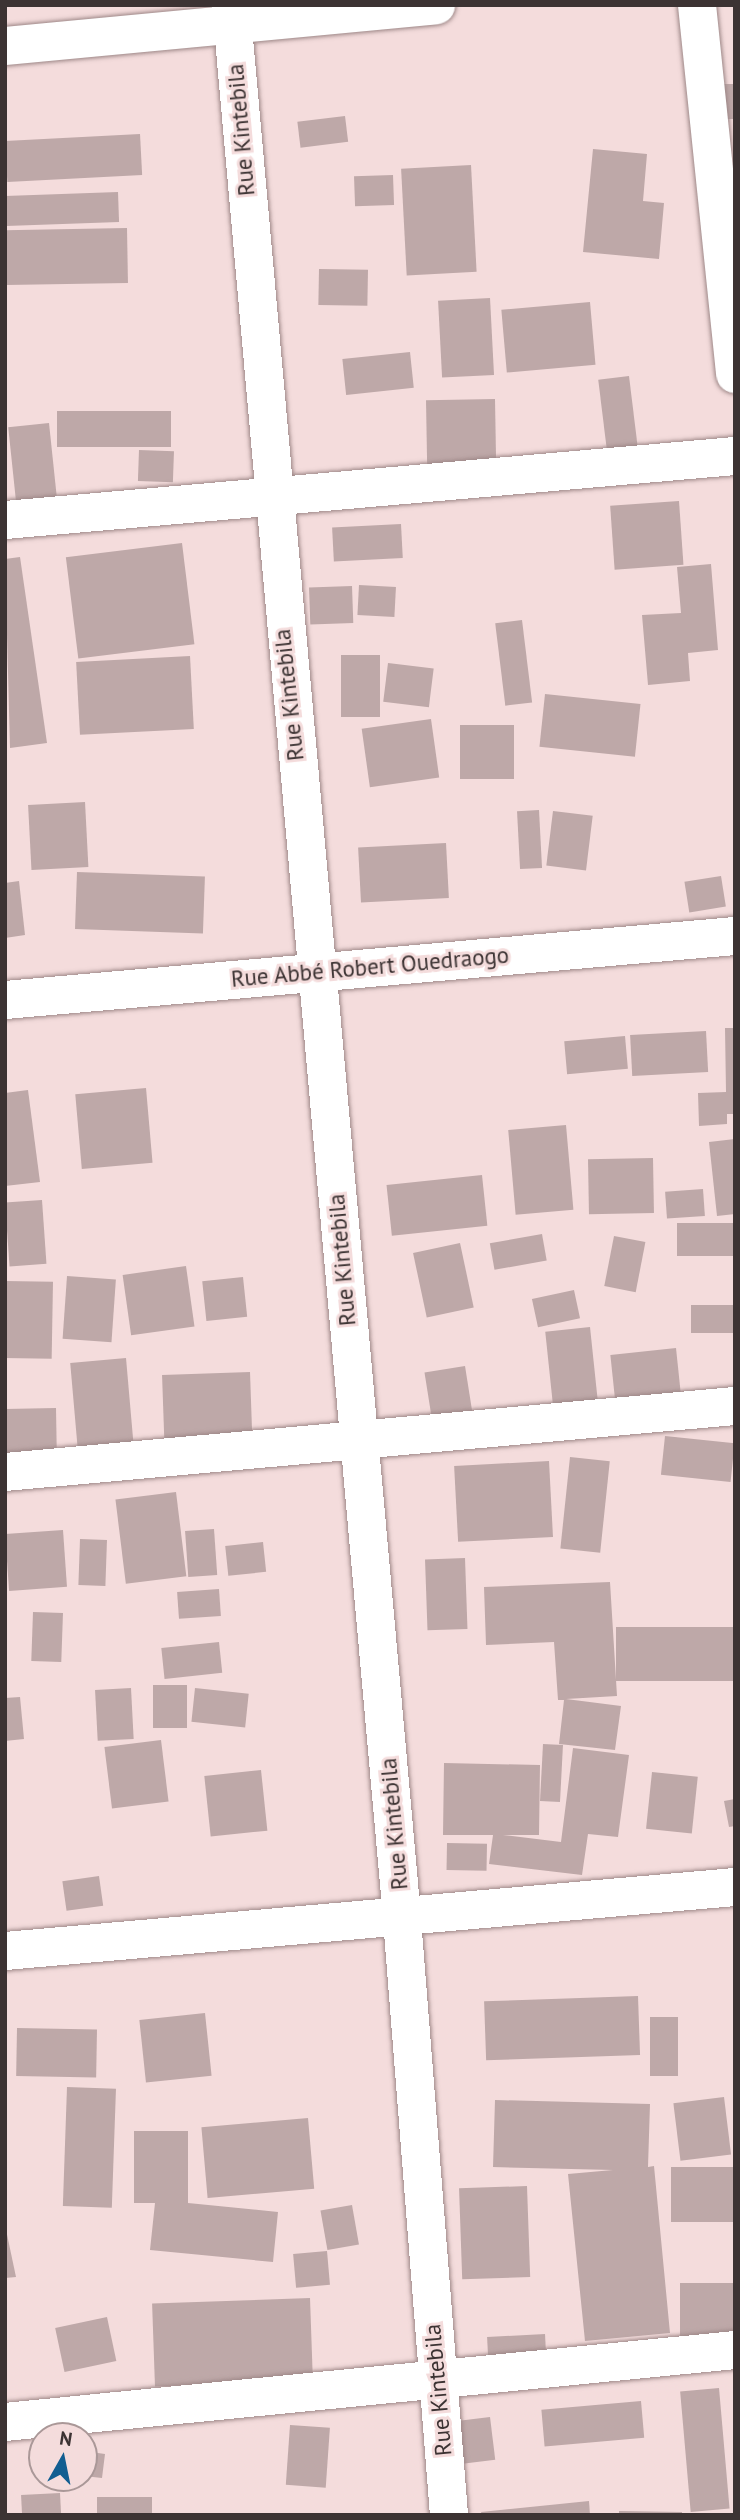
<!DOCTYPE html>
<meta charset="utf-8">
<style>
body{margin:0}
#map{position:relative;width:740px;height:2520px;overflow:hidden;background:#f4dcdc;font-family:"PT Sans",sans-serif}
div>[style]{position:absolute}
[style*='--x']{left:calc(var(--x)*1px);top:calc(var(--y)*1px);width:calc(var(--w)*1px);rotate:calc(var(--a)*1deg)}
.building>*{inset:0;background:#bea8a8;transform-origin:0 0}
.roads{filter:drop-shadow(0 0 2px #9e8888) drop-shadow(0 0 2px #9e8888)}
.street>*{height:38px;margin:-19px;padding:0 19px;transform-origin:19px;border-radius:19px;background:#fff}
span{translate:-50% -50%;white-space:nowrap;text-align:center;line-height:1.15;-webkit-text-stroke:6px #f4dcdc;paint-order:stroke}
.street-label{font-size:23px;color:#3c3333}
.frame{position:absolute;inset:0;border:7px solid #3c3333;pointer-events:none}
.north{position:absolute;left:28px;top:2422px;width:70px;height:70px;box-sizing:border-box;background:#f4dcdc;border:2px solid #aa9898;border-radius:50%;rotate:9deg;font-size:19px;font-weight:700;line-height:28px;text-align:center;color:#3c3333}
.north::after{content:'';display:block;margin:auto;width:24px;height:32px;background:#125e91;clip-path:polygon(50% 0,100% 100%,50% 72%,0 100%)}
</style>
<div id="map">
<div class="building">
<i style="left:735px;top:84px;width:35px;height:27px;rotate:90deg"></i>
<i style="left:345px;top:116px;width:26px;height:48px;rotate:83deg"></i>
<i style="left:140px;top:134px;width:41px;height:135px;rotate:87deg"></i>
<i style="clip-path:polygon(593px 149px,647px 154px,643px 201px,664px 203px,659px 259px,583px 252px)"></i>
<i style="left:471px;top:165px;width:107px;height:70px;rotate:87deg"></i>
<i style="left:393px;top:175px;width:30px;height:39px;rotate:88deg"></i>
<i style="left:118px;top:192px;width:30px;height:113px;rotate:88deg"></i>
<i style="left:127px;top:228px;width:55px;height:122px;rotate:89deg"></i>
<i style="left:319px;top:269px;width:49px;height:36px;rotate:1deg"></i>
<i style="left:490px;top:298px;width:77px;height:52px;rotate:87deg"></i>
<i style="left:590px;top:302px;width:63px;height:89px;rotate:85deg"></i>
<i style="left:410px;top:352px;width:36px;height:68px;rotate:84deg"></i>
<i style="left:629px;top:376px;width:75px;height:31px;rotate:83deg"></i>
<i style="left:495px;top:399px;width:82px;height:69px;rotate:89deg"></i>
<i style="left:171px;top:411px;width:36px;height:114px;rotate:90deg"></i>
<i style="left:49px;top:423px;width:82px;height:41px;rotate:84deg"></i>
<i style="left:139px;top:450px;width:35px;height:31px;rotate:2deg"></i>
<i style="left:679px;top:501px;width:64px;height:69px;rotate:86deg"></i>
<i style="left:401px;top:524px;width:34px;height:69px;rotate:87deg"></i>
<i style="left:182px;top:543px;width:102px;height:117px;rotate:83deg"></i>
<i style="clip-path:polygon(20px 557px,47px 743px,10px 748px,5px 559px)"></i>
<i style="clip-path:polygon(711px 564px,718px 650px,688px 653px,690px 681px,648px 685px,642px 615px,681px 613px,677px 567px)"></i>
<i style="left:359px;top:585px;width:37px;height:30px;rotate:3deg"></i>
<i style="left:352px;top:586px;width:37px;height:43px;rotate:88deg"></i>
<i style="left:522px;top:620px;width:83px;height:27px;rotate:83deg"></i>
<i style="left:341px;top:655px;width:39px;height:62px"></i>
<i style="left:190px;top:656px;width:73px;height:114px;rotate:87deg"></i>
<i style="left:388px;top:663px;width:46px;height:39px;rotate:7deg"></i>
<i style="left:545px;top:694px;width:96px;height:53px;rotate:6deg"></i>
<i style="left:431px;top:719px;width:59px;height:70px;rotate:82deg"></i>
<i style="left:460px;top:725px;width:54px;height:54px"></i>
<i style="left:85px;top:802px;width:65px;height:57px;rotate:87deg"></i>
<i style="left:539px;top:810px;width:58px;height:22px;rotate:87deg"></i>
<i style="left:553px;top:811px;width:40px;height:55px;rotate:7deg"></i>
<i style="left:446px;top:843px;width:55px;height:88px;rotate:87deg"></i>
<i style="left:77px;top:872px;width:128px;height:57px;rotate:2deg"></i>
<i style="left:721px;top:876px;width:31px;height:37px;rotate:81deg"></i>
<i style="clip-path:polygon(19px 881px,25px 935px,5px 938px,5px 883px)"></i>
<i style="clip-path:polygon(725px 1028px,735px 1028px,735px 1114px,727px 1114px,727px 1124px,699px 1126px,698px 1093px,726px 1092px)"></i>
<i style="left:706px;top:1031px;width:41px;height:76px;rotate:87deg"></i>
<i style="left:625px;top:1036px;width:33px;height:61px;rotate:85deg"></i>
<i style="left:146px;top:1088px;width:75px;height:71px;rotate:85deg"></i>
<i style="clip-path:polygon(28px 1090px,40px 1182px,5px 1186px,5px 1093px)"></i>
<i style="left:566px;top:1125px;width:85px;height:58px;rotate:85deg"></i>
<i style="clip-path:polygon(735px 1139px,735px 1214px,717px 1216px,709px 1142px)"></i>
<i style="left:653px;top:1158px;width:55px;height:65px;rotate:89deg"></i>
<i style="left:482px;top:1175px;width:51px;height:96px;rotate:84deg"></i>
<i style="left:703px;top:1189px;width:27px;height:38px;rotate:86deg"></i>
<i style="left:42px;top:1200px;width:64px;height:37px;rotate:86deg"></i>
<i style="left:735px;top:1223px;width:33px;height:58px;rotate:90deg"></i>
<i style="left:542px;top:1234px;width:27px;height:53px;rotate:80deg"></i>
<i style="left:614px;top:1236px;width:32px;height:51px;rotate:11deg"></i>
<i style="left:460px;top:1243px;width:66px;height:48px;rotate:78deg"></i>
<i style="left:186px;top:1266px;width:61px;height:64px;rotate:82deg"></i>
<i style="left:67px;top:1276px;width:49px;height:63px;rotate:4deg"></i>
<i style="left:243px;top:1277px;width:40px;height:41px;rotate:84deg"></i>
<i style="left:5px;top:1281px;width:48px;height:77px;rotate:1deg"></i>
<i style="left:574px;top:1290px;width:29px;height:43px;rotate:78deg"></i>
<i style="left:735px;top:1305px;width:28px;height:44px;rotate:90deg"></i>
<i style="left:590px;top:1327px;width:82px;height:45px;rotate:84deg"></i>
<i style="left:676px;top:1348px;width:50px;height:66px;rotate:84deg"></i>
<i style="left:126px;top:1358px;width:91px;height:56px;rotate:85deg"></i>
<i style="left:465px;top:1366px;width:53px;height:41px;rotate:81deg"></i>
<i style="left:250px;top:1372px;width:71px;height:88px;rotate:88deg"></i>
<i style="left:56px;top:1408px;width:54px;height:51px;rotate:89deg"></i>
<i style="left:665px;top:1436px;width:70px;height:39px;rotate:6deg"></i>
<i style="left:570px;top:1457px;width:40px;height:92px;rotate:6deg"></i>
<i style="left:549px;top:1461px;width:76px;height:95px;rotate:87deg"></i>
<i style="left:176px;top:1492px;width:85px;height:61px;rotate:83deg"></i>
<i style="left:214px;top:1529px;width:46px;height:29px;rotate:86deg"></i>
<i style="left:63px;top:1530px;width:57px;height:58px;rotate:86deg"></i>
<i style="left:80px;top:1539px;width:27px;height:46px;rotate:2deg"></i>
<i style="left:263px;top:1542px;width:30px;height:38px;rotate:84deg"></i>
<i style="left:465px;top:1558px;width:71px;height:40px;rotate:88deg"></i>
<i style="clip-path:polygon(610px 1582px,617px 1696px,566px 1699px,621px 1706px,615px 1750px,559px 1744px,564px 1700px,558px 1700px,554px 1642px,486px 1645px,484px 1587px)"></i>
<i style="left:219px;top:1589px;width:27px;height:42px;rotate:86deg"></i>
<i style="left:33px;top:1612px;width:30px;height:49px;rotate:2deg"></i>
<i style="left:735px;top:1627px;width:54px;height:119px;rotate:90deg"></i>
<i style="left:219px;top:1642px;width:31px;height:58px;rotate:84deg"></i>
<i style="left:153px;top:1685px;width:34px;height:43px"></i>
<i style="left:131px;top:1688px;width:51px;height:36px;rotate:87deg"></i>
<i style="left:195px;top:1688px;width:54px;height:34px;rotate:6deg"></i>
<i style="clip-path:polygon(20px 1697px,24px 1739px,5px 1741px,5px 1698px)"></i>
<i style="left:161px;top:1740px;width:62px;height:57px;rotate:83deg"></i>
<i style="left:543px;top:1744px;width:20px;height:57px;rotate:3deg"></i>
<i style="clip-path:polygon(573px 1748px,629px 1755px,618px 1837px,588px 1834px,582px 1875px,489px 1864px,493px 1835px,443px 1835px,444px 1763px,540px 1765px,539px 1835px,503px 1835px,561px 1842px)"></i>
<i style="left:261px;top:1770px;width:61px;height:57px;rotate:84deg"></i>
<i style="left:652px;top:1772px;width:46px;height:57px;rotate:6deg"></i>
<i style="clip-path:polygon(735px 1799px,735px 1826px,729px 1827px,724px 1801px)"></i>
<i style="left:447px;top:1843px;width:40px;height:27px;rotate:1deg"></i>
<i style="left:99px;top:1876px;width:30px;height:37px;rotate:82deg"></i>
<i style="left:638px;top:1996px;width:59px;height:154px;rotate:88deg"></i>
<i style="left:205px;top:2013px;width:63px;height:66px;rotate:84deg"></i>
<i style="left:650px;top:2017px;width:28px;height:59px"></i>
<i style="left:17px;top:2028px;width:80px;height:48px;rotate:1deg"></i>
<i style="left:67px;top:2087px;width:49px;height:119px;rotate:2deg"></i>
<i style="left:724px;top:2097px;width:58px;height:51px;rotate:83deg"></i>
<i style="clip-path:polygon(495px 2100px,650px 2104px,648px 2167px,654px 2166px,670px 2333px,585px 2341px,568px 2174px,613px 2170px,493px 2167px)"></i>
<i style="left:308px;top:2118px;width:71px;height:107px;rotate:85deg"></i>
<i style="clip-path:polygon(134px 2131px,188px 2131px,188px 2203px,278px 2212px,273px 2262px,150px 2250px,155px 2203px,134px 2203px)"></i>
<i style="left:735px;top:2167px;width:55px;height:64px;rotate:90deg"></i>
<i style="left:527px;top:2186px;width:91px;height:68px;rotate:88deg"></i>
<i style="left:352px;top:2205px;width:40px;height:32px;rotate:80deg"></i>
<i style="clip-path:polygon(5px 2225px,16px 2277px,5px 2278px)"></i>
<i style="left:327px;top:2251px;width:34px;height:34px;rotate:85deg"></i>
<i style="left:735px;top:2283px;width:58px;height:55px;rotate:90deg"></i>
<i style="left:310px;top:2298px;width:83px;height:158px;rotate:88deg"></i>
<i style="left:107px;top:2317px;width:45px;height:53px;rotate:78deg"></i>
<i style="left:545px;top:2334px;width:35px;height:58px;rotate:87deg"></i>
<i style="left:719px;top:2388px;width:121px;height:39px;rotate:85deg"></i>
<i style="left:641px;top:2401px;width:37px;height:100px;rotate:85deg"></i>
<i style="left:490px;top:2417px;width:43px;height:33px;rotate:83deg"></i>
<i style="left:290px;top:2425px;width:40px;height:60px;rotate:4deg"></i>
<i style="clip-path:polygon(84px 2451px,105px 2454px,102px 2478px,84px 2476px)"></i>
<i style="left:60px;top:2493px;width:22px;height:39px;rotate:87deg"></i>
<i style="left:152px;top:2497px;width:18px;height:55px;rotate:90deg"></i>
<i style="clip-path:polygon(589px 2501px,590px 2515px,482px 2515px,481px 2512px)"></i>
<i style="clip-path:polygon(619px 2511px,682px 2512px,682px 2515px,619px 2515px)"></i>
</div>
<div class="roads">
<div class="street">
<i style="--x:231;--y:5;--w:1922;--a:84.89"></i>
<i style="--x:402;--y:1919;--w:598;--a:85.49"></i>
<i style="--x:697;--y:5;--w:371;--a:84.1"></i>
<i style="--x:5;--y:46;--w:433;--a:-5.4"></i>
<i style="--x:5;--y:520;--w:733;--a:-5.01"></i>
<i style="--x:5;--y:1000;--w:733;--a:-5.01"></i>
<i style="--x:5;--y:1472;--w:733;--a:-5.17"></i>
<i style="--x:5;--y:1951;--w:733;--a:-5.01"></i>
<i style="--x:5;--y:2422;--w:734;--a:-5.63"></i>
</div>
</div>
<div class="street-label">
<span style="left:241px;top:130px;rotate:-95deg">Rue Kintebila</span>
<span style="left:289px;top:695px;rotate:-96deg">Rue Kintebila</span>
<span style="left:370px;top:967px;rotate:-5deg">Rue Abbé Robert Ouedraogo</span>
<span style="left:342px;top:1260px;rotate:-95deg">Rue Kintebila</span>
<span style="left:394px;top:1824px;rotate:-95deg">Rue Kintebila</span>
<span style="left:438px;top:2390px;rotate:-95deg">Rue Kintebila</span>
</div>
<div class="frame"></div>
<div class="north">N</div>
</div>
